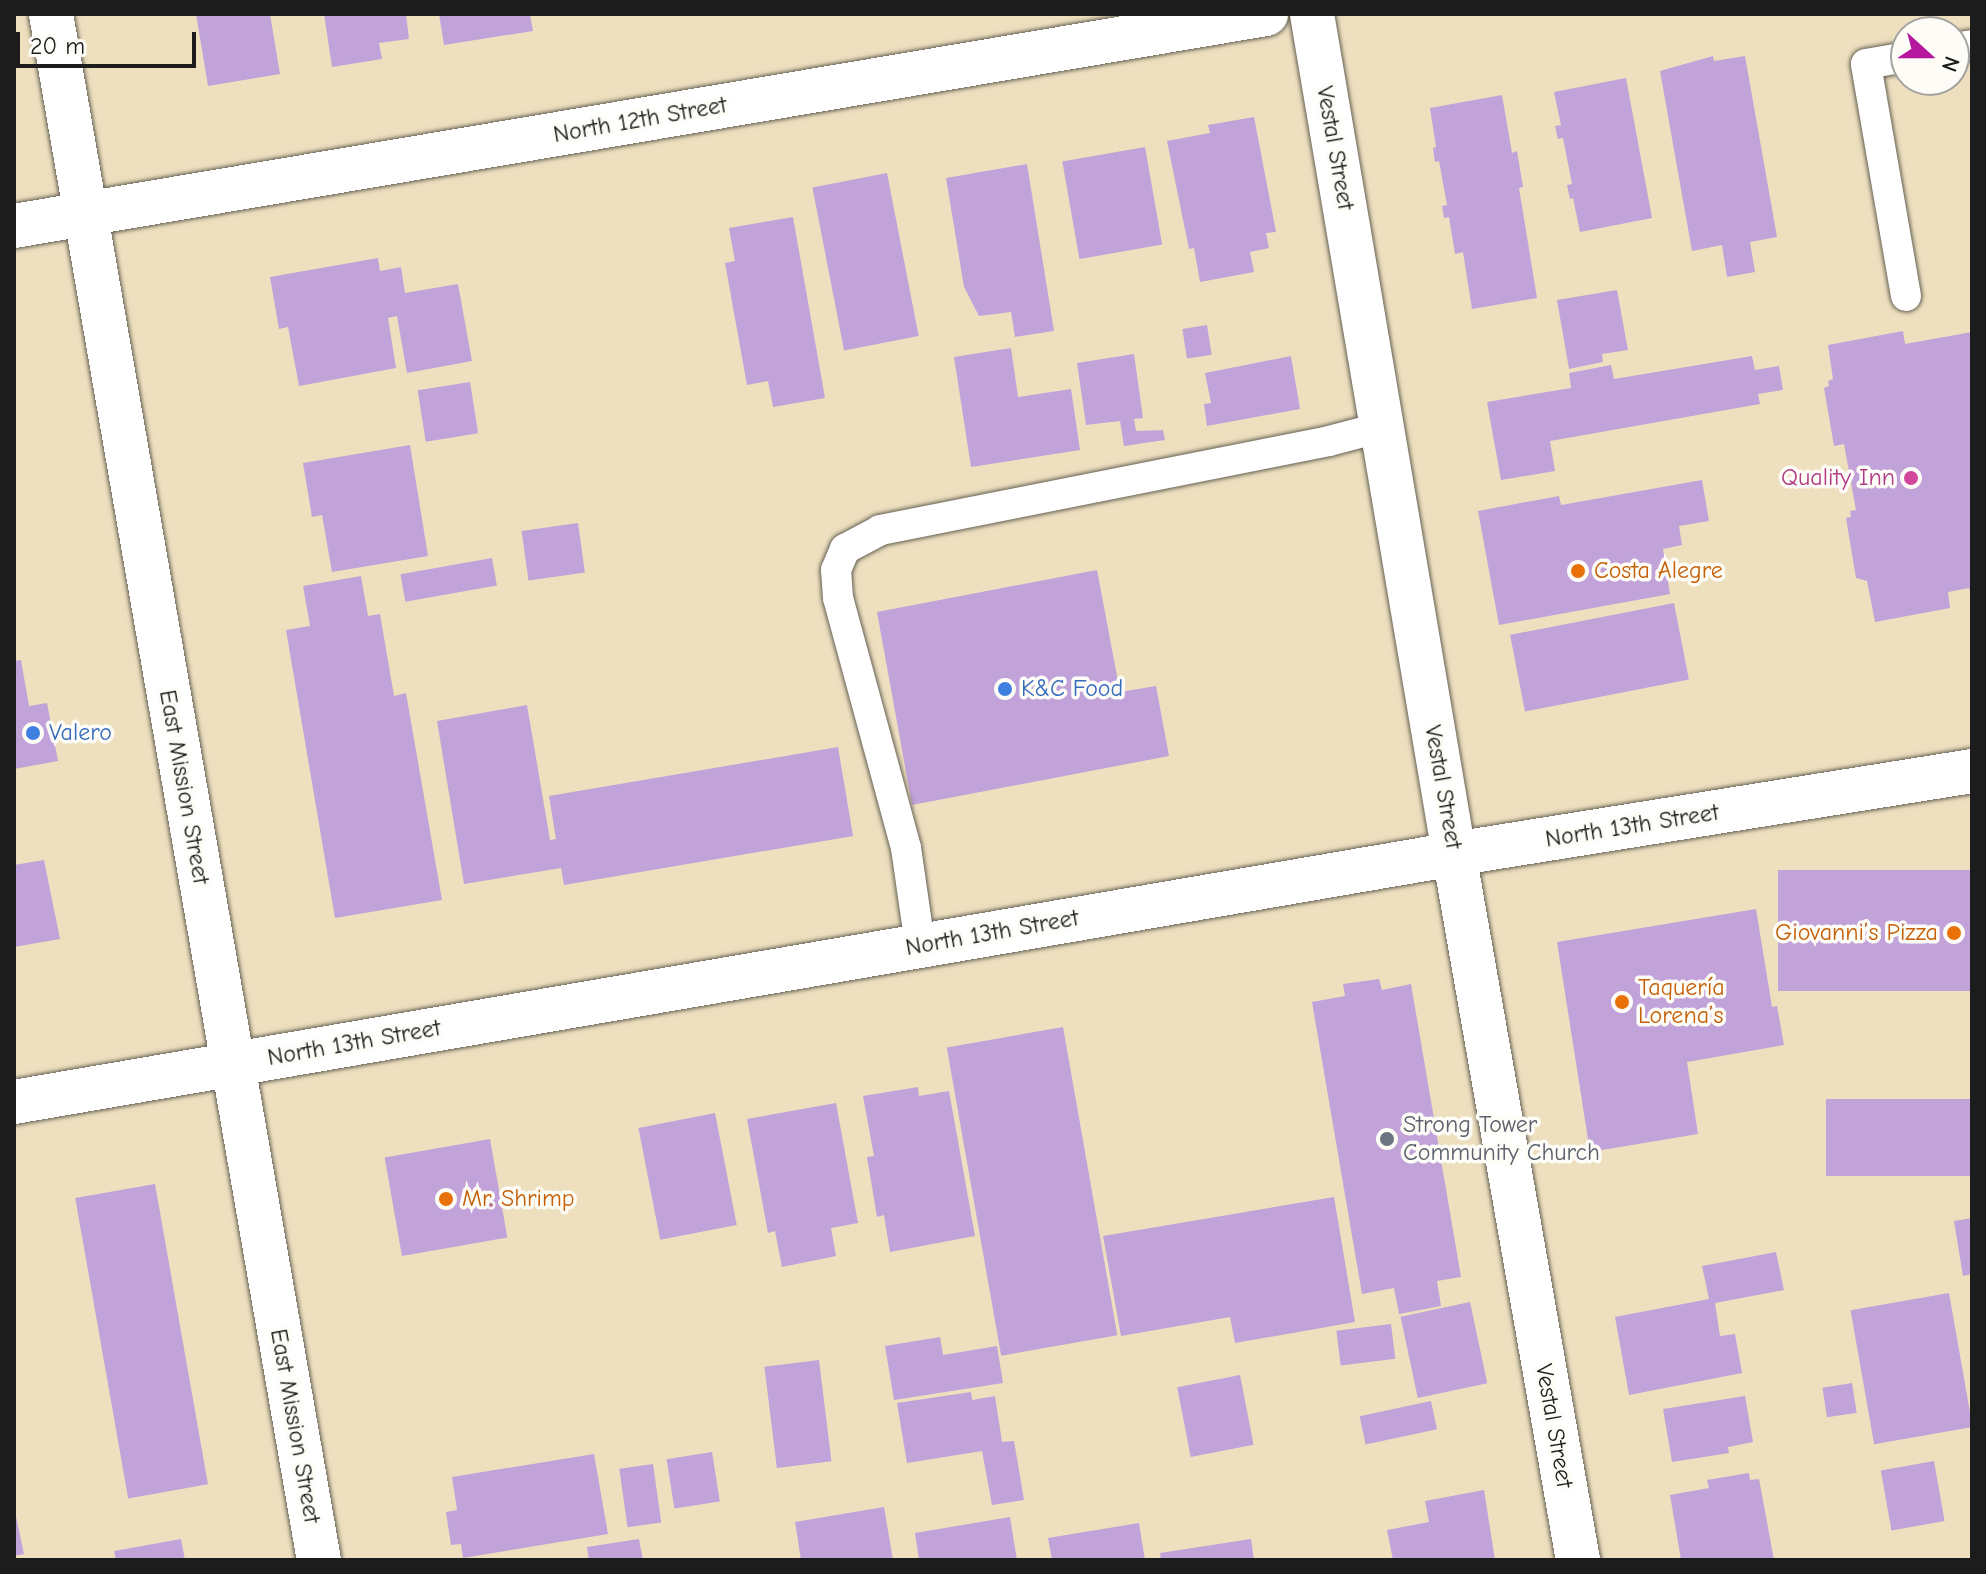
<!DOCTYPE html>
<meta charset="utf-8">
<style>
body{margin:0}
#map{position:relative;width:1986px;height:1574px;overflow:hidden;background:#eee0bf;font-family:"Comic Neue",sans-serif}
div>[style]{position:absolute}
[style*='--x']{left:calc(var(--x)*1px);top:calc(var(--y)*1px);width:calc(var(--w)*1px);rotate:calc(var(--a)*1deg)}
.building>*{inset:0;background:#c1a2d9;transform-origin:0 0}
.roads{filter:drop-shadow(0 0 2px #666155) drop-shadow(0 0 2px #666155)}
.lane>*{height:30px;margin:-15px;padding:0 15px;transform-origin:15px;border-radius:15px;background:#fff}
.street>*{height:44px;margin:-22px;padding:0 22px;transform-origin:22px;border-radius:22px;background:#fff}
.secondary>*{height:44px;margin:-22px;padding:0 22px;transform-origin:22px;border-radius:22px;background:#fff}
.dots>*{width:22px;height:22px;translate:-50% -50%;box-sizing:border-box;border:4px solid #fdfcf7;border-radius:50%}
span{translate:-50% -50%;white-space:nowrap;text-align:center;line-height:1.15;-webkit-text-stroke:7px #fdfcf7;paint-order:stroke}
.street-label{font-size:24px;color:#1c1c1c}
.hotel-label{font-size:24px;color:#b23c85}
.right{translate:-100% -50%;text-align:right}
.food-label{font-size:24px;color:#c56008}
.left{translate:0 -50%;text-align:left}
.shop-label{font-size:24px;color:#366cbe}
.worship-label{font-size:24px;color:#5b616d}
.frame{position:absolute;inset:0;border:16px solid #1c1c1c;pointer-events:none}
.north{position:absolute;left:1890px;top:16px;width:80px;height:80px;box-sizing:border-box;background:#fdfcf7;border:2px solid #a3a29f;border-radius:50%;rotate:111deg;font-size:22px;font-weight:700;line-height:32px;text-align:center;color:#1c1c1c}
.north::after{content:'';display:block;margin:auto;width:28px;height:36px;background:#b5179e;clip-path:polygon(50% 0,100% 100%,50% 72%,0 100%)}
.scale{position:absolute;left:16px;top:32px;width:180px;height:36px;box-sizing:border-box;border:4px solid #1c1c1c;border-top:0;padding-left:10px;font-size:24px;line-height:28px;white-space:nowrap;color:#1c1c1c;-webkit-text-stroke:6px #fdfcf7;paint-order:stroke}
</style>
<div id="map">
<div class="building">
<i style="clip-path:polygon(196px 14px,270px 14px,280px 74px,208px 86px)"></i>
<i style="clip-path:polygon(324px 14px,406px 14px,409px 39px,379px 43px,382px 59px,332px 67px)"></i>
<i style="clip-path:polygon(439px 14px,530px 14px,533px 31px,444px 45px)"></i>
<i style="clip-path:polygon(1713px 56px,1714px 61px,1745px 56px,1777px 237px,1750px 242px,1755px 272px,1727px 277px,1722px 245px,1692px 251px,1660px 71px)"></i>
<i style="clip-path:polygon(1626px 78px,1652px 218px,1580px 232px,1573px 198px,1570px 199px,1567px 185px,1572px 184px,1563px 138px,1558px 139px,1555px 126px,1561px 125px,1554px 92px)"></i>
<i style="clip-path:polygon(1502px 95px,1512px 153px,1517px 151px,1523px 187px,1519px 188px,1537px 298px,1472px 309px,1463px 252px,1455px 254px,1449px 217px,1444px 218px,1442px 206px,1447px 205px,1439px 161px,1435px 162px,1433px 148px,1436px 147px,1430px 108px)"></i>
<i style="clip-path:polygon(1254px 117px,1276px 232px,1266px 233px,1269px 248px,1250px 252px,1254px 272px,1200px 282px,1194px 248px,1189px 249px,1167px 141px,1210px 133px,1208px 125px)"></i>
<i style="left:1145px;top:147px;width:99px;height:84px;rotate:80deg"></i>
<i style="clip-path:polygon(1027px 164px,1054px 331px,1015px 337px,1011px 312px,979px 316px,964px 287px,946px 178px)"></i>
<i style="left:887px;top:173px;width:166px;height:76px;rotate:79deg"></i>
<i style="clip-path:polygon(793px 217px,825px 398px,773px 407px,768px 381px,747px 385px,725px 263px,735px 261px,729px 228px)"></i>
<i style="clip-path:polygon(378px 258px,380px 271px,401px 267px,405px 293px,458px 284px,472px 361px,407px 373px,397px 316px,388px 318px,396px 368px,299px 386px,288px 327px,279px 329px,270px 277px)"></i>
<i style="clip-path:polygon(1617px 290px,1628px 350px,1602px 354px,1603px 362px,1569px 369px,1557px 300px)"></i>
<i style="left:1207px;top:325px;width:30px;height:25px;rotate:81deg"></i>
<i style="clip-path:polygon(1903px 331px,1905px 344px,1972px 332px,1972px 597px,1969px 588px,1948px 592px,1950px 608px,1875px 622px,1867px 581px,1856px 578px,1846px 518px,1851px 517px,1850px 511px,1856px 510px,1844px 444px,1834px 446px,1824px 388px,1829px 386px,1828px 381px,1833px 379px,1828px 345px)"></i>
<i style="clip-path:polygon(1011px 348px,1018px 397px,1071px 389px,1080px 450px,971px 467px,954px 357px)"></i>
<i style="clip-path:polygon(1134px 354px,1143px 418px,1134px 419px,1136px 431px,1163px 430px,1165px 440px,1124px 446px,1120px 421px,1086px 425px,1077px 363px)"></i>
<i style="clip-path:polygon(1291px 356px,1300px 409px,1207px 426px,1204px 404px,1211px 403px,1205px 373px)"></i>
<i style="clip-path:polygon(1752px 356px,1755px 370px,1779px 366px,1783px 390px,1758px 394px,1760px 404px,1550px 441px,1555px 471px,1501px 480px,1487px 402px,1571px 388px,1569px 373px,1611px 365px,1614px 379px)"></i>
<i style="left:470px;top:382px;width:52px;height:53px;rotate:81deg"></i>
<i style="clip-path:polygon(410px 445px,428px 556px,332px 572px,322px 515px,312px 517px,303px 463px)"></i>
<i style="clip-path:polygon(1702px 480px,1709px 521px,1679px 526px,1682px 545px,1663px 549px,1670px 594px,1499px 625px,1478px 511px,1559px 496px,1561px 505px)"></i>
<i style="left:578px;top:523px;width:50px;height:57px;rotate:82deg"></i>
<i style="left:492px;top:558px;width:28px;height:93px;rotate:80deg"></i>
<i style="clip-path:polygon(1097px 570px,1120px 692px,1156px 686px,1169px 756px,912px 805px,877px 612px)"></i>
<i style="clip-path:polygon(361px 576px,368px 616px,380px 614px,394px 696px,406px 693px,442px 900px,335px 918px,286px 630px,310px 626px,303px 586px)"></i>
<i style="left:1674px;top:603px;width:78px;height:167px;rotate:79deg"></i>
<i style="clip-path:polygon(21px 660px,29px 706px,47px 703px,58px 761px,14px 769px,14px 661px)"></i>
<i style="clip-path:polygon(527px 705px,550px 840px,556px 839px,549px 796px,838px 747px,853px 836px,564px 885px,561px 868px,464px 884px,437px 721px)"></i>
<i style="clip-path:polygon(44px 860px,60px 939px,14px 947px,14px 865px)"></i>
<i style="left:1972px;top:870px;width:121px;height:194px;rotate:90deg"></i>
<i style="clip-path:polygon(1756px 909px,1772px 1007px,1777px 1006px,1784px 1045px,1687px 1062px,1698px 1134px,1590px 1152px,1557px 942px)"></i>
<i style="clip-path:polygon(1379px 979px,1382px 990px,1411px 984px,1461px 1277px,1437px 1281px,1441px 1306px,1399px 1314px,1394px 1288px,1362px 1294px,1312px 1002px,1345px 996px,1343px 984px)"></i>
<i style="left:1063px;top:1027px;width:313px;height:118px;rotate:80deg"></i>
<i style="clip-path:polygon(918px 1087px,919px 1096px,949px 1091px,975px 1236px,890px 1252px,884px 1215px,877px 1217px,867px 1157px,874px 1156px,863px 1096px)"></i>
<i style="left:1972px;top:1099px;width:77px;height:146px;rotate:90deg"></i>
<i style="clip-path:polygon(836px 1103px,858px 1223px,831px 1228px,836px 1256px,782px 1267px,775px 1231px,768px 1233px,747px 1119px)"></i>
<i style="left:715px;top:1113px;width:114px;height:78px;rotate:79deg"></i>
<i style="left:490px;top:1139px;width:100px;height:107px;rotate:80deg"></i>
<i style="left:155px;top:1184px;width:305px;height:81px;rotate:80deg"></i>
<i style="clip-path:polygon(1334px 1197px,1355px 1322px,1235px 1343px,1230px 1317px,1121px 1336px,1103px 1236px)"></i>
<i style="clip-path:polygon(1972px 1218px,1972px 1274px,1963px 1276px,1954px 1221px)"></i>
<i style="clip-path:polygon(1776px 1252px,1784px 1290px,1715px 1303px,1720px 1336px,1735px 1334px,1742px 1373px,1629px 1395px,1615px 1317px,1709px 1299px,1702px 1266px)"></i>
<i style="left:1949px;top:1293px;width:136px;height:100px;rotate:80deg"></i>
<i style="left:1470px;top:1302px;width:83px;height:71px;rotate:78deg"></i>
<i style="left:1391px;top:1324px;width:35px;height:55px;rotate:83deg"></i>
<i style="clip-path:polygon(940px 1337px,943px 1355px,997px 1346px,1003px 1383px,894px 1400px,885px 1346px)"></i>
<i style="left:819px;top:1360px;width:102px;height:55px;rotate:83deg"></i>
<i style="left:1240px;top:1375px;width:71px;height:64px;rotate:79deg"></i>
<i style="left:1852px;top:1383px;width:30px;height:30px;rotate:81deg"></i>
<i style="clip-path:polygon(971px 1392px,972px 1400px,995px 1396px,1002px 1442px,1014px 1441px,1024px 1500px,992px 1505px,982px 1451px,907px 1463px,897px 1403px)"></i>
<i style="clip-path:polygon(1745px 1396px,1753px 1442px,1728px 1447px,1729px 1453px,1672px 1462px,1663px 1409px)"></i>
<i style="left:1431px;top:1401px;width:29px;height:73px;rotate:78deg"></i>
<i style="left:712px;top:1452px;width:50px;height:46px;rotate:81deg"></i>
<i style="clip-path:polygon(594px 1454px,608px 1534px,463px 1558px,461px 1544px,451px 1545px,446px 1512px,457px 1510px,452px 1477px)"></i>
<i style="left:1934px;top:1461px;width:61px;height:54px;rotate:80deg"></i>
<i style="left:653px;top:1464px;width:59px;height:34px;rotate:82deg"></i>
<i style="clip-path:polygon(1749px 1473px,1750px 1480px,1759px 1479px,1774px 1560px,1681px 1560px,1670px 1495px,1709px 1488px,1707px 1480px)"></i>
<i style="clip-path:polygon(1484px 1490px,1495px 1560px,1393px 1560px,1387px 1530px,1429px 1522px,1425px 1501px)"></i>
<i style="clip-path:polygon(14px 1507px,24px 1554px,14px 1556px)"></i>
<i style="clip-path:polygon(884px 1507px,893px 1560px,801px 1560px,795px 1522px)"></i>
<i style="clip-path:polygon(1010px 1517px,1017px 1560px,919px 1560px,915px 1533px)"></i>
<i style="clip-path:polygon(1139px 1523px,1145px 1560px,1052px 1560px,1048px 1538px)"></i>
<i style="clip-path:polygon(181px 1539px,185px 1560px,116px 1560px,114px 1551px)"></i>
<i style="clip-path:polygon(639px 1539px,643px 1560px,589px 1560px,587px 1547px)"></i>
<i style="clip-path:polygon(1251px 1539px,1254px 1560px,1161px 1560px,1160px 1553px)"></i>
</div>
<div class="roads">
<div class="lane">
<i style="--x:1954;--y:48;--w:18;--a:-9"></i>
<i style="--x:1906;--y:296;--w:235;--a:-99.8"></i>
<i style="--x:1866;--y:64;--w:41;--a:-9.9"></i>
<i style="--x:920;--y:945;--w:98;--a:-98.2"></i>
<i style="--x:906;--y:848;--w:259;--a:-105.2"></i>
<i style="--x:838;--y:598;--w:28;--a:-94"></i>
<i style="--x:836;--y:570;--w:23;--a:-67"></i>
<i style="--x:845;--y:549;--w:40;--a:-28"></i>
<i style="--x:880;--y:530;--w:458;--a:-11.2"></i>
<i style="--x:1329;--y:441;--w:55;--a:-14.8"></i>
</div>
<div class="street">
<i style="--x:1312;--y:14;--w:852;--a:80.4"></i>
<i style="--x:1454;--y:854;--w:717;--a:80.04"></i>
</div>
<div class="secondary">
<i style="--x:51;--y:14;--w:1569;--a:80.17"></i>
<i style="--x:14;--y:226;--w:1270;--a:-9.61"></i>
<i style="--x:14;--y:1102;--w:1461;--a:-9.77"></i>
<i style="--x:1454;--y:854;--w:525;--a:-9.1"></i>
</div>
</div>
<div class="dots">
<i style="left:1911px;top:478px;background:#d1479c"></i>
<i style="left:1578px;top:571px;background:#e8710a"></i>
<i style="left:1005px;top:689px;background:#3f7fe0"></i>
<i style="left:33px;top:733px;background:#3f7fe0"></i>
<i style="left:1954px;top:933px;background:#e8710a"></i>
<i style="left:1622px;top:1002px;background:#e8710a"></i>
<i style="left:1387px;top:1139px;background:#6b7280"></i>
<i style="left:446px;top:1199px;background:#e8710a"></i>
</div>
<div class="street-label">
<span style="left:640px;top:120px;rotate:-10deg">North 12th Street</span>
<span style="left:1335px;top:148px;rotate:80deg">Vestal Street</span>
<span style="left:184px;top:787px;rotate:80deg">East Mission Street</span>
<span style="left:1443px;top:787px;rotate:80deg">Vestal Street</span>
<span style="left:1632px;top:826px;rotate:-9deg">North 13th Street</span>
<span style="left:992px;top:933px;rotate:-10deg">North 13th Street</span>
<span style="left:354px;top:1043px;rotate:-10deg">North 13th Street</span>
<span style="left:295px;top:1426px;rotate:80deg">East Mission Street</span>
<span style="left:1554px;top:1426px;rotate:80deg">Vestal Street</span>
</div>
<div class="hotel-label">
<span class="right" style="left:1895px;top:478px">Quality Inn</span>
</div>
<div class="food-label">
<span class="left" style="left:1594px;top:571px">Costa Alegre</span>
<span class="right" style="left:1938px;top:933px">Giovanni’s Pizza</span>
<span class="left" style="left:1638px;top:1002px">Taquería<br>Lorena’s</span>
<span class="left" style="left:462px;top:1199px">Mr. Shrimp</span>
</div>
<div class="shop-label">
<span class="left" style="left:1021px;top:689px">K&amp;C Food</span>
<span class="left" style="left:49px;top:733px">Valero</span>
</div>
<div class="worship-label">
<span class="left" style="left:1403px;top:1139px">Strong Tower<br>Community Church</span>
</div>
<div class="frame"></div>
<div class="north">N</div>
<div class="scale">20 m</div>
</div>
